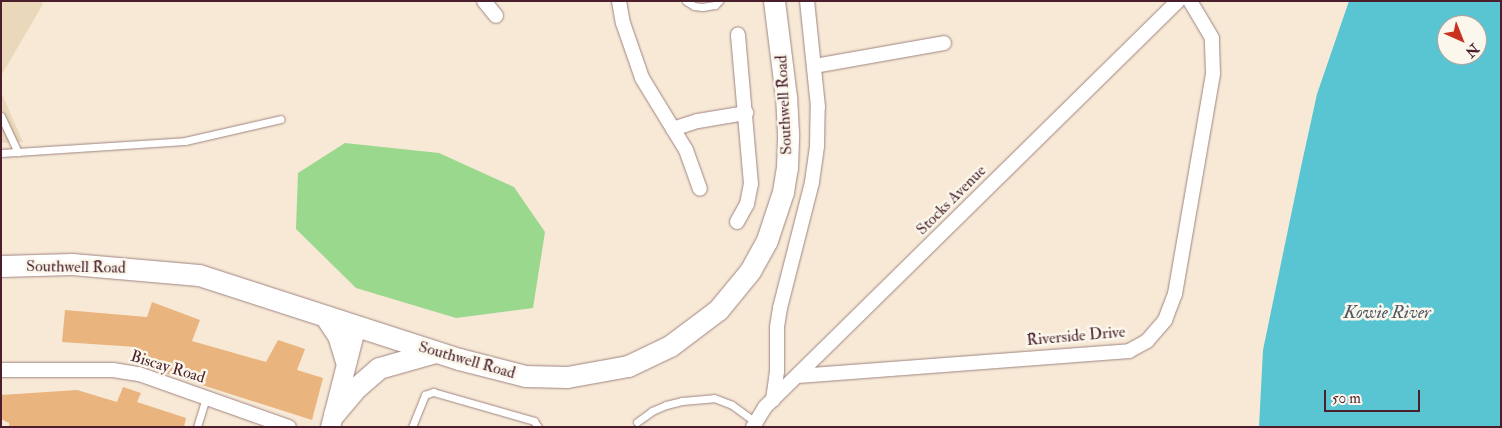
<!DOCTYPE html>
<style>
body{margin:0}
#map{position:relative;width:1502px;height:428px;overflow:hidden;background:#f7e9d6;font-family:"IM FELL Double Pica",serif}
div>[style]{position:absolute}
[style*='--x']{left:calc(var(--x)*1px);top:calc(var(--y)*1px);width:calc(var(--w)*1px);rotate:calc(var(--a)*1deg)}
.built>*{inset:0;background:#ead8ba}
.green>*{inset:0;background:#9ad88d}
.water>*{inset:0;background:#59c5d2}
.building>*{inset:0;background:#e9b47e}
.roads{filter:drop-shadow(0 0 1px #a08480) drop-shadow(0 0 1px #a08480)}
.lane>*{height:7px;margin:-3.5px;padding:0 3.5px;transform-origin:3.5px;border-radius:3.5px;background:#fff}
.street>*{height:14px;margin:-7px;padding:0 7px;transform-origin:7px;border-radius:7px;background:#fff}
.secondary>*{height:19px;margin:-9.5px;padding:0 9.5px;transform-origin:9.5px;border-radius:9.5px;background:#fff}
.primary>*{height:21px;margin:-10.5px;padding:0 10.5px;transform-origin:10.5px;border-radius:10.5px;background:#fff}
span{translate:-50% -50%;white-space:nowrap;text-align:center;line-height:1.15;-webkit-text-stroke:5px #fbf7ec;paint-order:stroke}
.street-label{font-size:16px;color:#4a1f2b}
.water-label{font-size:18px;color:#4f5965;font-style:italic}
.frame{position:absolute;inset:0;border:2px solid #4a1f2b;pointer-events:none}
.north{position:absolute;left:1437px;top:15px;width:50px;height:50px;box-sizing:border-box;background:#fbf7ec;border:1px solid #b4a19f;border-radius:50%;rotate:136deg;font-size:14px;font-weight:700;line-height:20px;text-align:center;color:#4a1f2b}
.north::after{content:'';display:block;margin:auto;width:18px;height:22px;background:#c8321e;clip-path:polygon(50% 0,100% 100%,50% 72%,0 100%)}
.scale{position:absolute;left:1324px;top:390px;width:96px;height:22px;box-sizing:border-box;border:2px solid #4a1f2b;border-top:0;padding-left:6px;font-size:15px;line-height:18px;white-space:nowrap;color:#4a1f2b;-webkit-text-stroke:4px #fbf7ec;paint-order:stroke}
</style>
<div id="map">
<div class="built">
<i style="clip-path:polygon(1px 1px,41px 1px,43px 4px,1px 76px)"></i>
<i style="clip-path:polygon(1px 92px,23px 142px,1px 143px)"></i>
</div>
<div class="green">
<i style="clip-path:polygon(345px 143px,439px 153px,514px 187px,545px 232px,533px 308px,456px 318px,356px 288px,296px 229px,298px 173px)"></i>
</div>
<div class="water">
<i style="clip-path:polygon(evenodd,1349px 1px,1501px 1px,1501px 427px,1259px 427px,1263px 350px,1301px 167px,1317px 94px,1349px 1px,1447px 25px,1477px 25px,1477px 55px,1447px 55px,1447px 25px)"></i>
</div>
<div class="building">
<i style="clip-path:polygon(152px 302px,200px 320px,192px 341px,266px 362px,278px 340px,305px 349px,297px 370px,323px 378px,312px 420px,130px 362px,136px 347px,62px 342px,65px 310px,147px 317px)"></i>
<i style="clip-path:polygon(123px 387px,141px 393px,137px 402px,186px 418px,184px 427px,9px 427px,9px 423px,1px 419px,1px 395px,77px 390px,117px 402px)"></i>
</div>
<div class="roads">
<div class="lane">
<i style="--x:686;--y:1;--w:9;--a:32"></i>
<i style="--x:694;--y:6;--w:8;--a:7"></i>
<i style="--x:702;--y:7;--w:13;--a:-9"></i>
<i style="--x:715;--y:5;--w:6;--a:-45"></i>
<i style="--x:1;--y:116;--w:40;--a:65"></i>
<i style="--x:1;--y:153;--w:184;--a:-3.7"></i>
<i style="--x:185;--y:141;--w:98;--a:-12.9"></i>
<i style="--x:637;--y:422;--w:19;--a:-36"></i>
<i style="--x:652;--y:411;--w:15;--a:-23"></i>
<i style="--x:666;--y:405;--w:16;--a:-14"></i>
<i style="--x:682;--y:401;--w:32;--a:-5"></i>
<i style="--x:714;--y:398;--w:19;--a:21"></i>
<i style="--x:732;--y:405;--w:29;--a:36"></i>
<i style="--x:197;--y:427;--w:30;--a:-73"></i>
<i style="--x:412;--y:427;--w:35;--a:-68"></i>
<i style="--x:425;--y:395;--w:9;--a:-21"></i>
<i style="--x:433;--y:392;--w:105;--a:16"></i>
<i style="--x:534;--y:421;--w:7;--a:56"></i>
</div>
<div class="street">
<i style="--x:484;--y:1;--w:19;--a:51"></i>
<i style="--x:619;--y:1;--w:22;--a:80"></i>
<i style="--x:623;--y:23;--w:58;--a:70.9"></i>
<i style="--x:642;--y:78;--w:84;--a:58.6"></i>
<i style="--x:686;--y:150;--w:41;--a:70.3"></i>
<i style="--x:815;--y:66;--w:131;--a:-10.1"></i>
<i style="--x:673;--y:129;--w:26;--a:-18"></i>
<i style="--x:698;--y:121;--w:49;--a:-9.5"></i>
<i style="--x:737;--y:222;--w:21;--a:-61"></i>
<i style="--x:747;--y:204;--w:20;--a:-79"></i>
<i style="--x:751;--y:184;--w:150;--a:-95"></i>
<i style="--x:1;--y:370;--w:112;--a:0"></i>
<i style="--x:113;--y:370;--w:26;--a:9"></i>
<i style="--x:139;--y:374;--w:159;--a:19.5"></i>
<i style="--x:798;--y:376;--w:332;--a:-4.3"></i>
<i style="--x:1129;--y:351;--w:21;--a:-29"></i>
<i style="--x:1147;--y:341;--w:28;--a:-49"></i>
<i style="--x:1165;--y:320;--w:28;--a:-69"></i>
<i style="--x:1175;--y:294;--w:224;--a:-80.2"></i>
<i style="--x:1213;--y:73;--w:35;--a:-92"></i>
<i style="--x:1212;--y:38;--w:43;--a:-120.7"></i>
<i style="--x:773;--y:400;--w:29;--a:-82"></i>
<i style="--x:777;--y:371;--w:44;--a:-90"></i>
<i style="--x:777;--y:327;--w:19;--a:-81"></i>
<i style="--x:780;--y:308;--w:130;--a:-75.7"></i>
<i style="--x:812;--y:182;--w:36;--a:-82"></i>
<i style="--x:817;--y:146;--w:39;--a:-89"></i>
<i style="--x:818;--y:107;--w:107;--a:-95.9"></i>
<i style="--x:753;--y:427;--w:23;--a:-59"></i>
<i style="--x:765;--y:407;--w:579;--a:-44.51"></i>
</div>
<div class="secondary">
<i style="--x:330;--y:427;--w:105;--a:-75.7"></i>
</div>
<div class="primary">
<i style="--x:1;--y:266;--w:71;--a:-1.6"></i>
<i style="--x:72;--y:264;--w:127;--a:5"></i>
<i style="--x:199;--y:275;--w:273;--a:17.9"></i>
<i style="--x:459;--y:359;--w:68;--a:14.4"></i>
<i style="--x:525;--y:376;--w:42;--a:1.4"></i>
<i style="--x:567;--y:377;--w:62;--a:-10.2"></i>
<i style="--x:628;--y:366;--w:47;--a:-25.5"></i>
<i style="--x:670;--y:346;--w:60;--a:-36.9"></i>
<i style="--x:718;--y:310;--w:50;--a:-50.6"></i>
<i style="--x:750;--y:271;--w:35;--a:-61"></i>
<i style="--x:767;--y:240;--w:51;--a:-71.6"></i>
<i style="--x:783;--y:192;--w:24;--a:-81"></i>
<i style="--x:787;--y:168;--w:35;--a:-88"></i>
<i style="--x:788;--y:133;--w:36;--a:-93"></i>
<i style="--x:786;--y:97;--w:97;--a:-97.1"></i>
<i style="--x:325;--y:316;--w:23;--a:56"></i>
<i style="--x:338;--y:335;--w:27;--a:73"></i>
<i style="--x:334;--y:414;--w:35;--a:-50"></i>
<i style="--x:357;--y:387;--w:29;--a:-41"></i>
<i style="--x:379;--y:368;--w:58;--a:-15.9"></i>
</div>
</div>
<div class="street-label">
<span style="left:784px;top:105px;rotate:-93deg">Southwell Road</span>
<span style="left:951px;top:200px;rotate:-45deg">Stocks Avenue</span>
<span style="left:76px;top:267px;rotate:1deg">Southwell Road</span>
<span style="left:1076px;top:336px;rotate:-5deg">Riverside Drive</span>
<span style="left:467px;top:360px;rotate:16deg">Southwell Road</span>
<span style="left:168px;top:367px;rotate:17deg">Biscay Road</span>
</div>
<div class="water-label">
<span style="left:1387px;top:313px">Kowie River</span>
</div>
<div class="frame"></div>
<div class="north">N</div>
<div class="scale">50 m</div>
</div>
